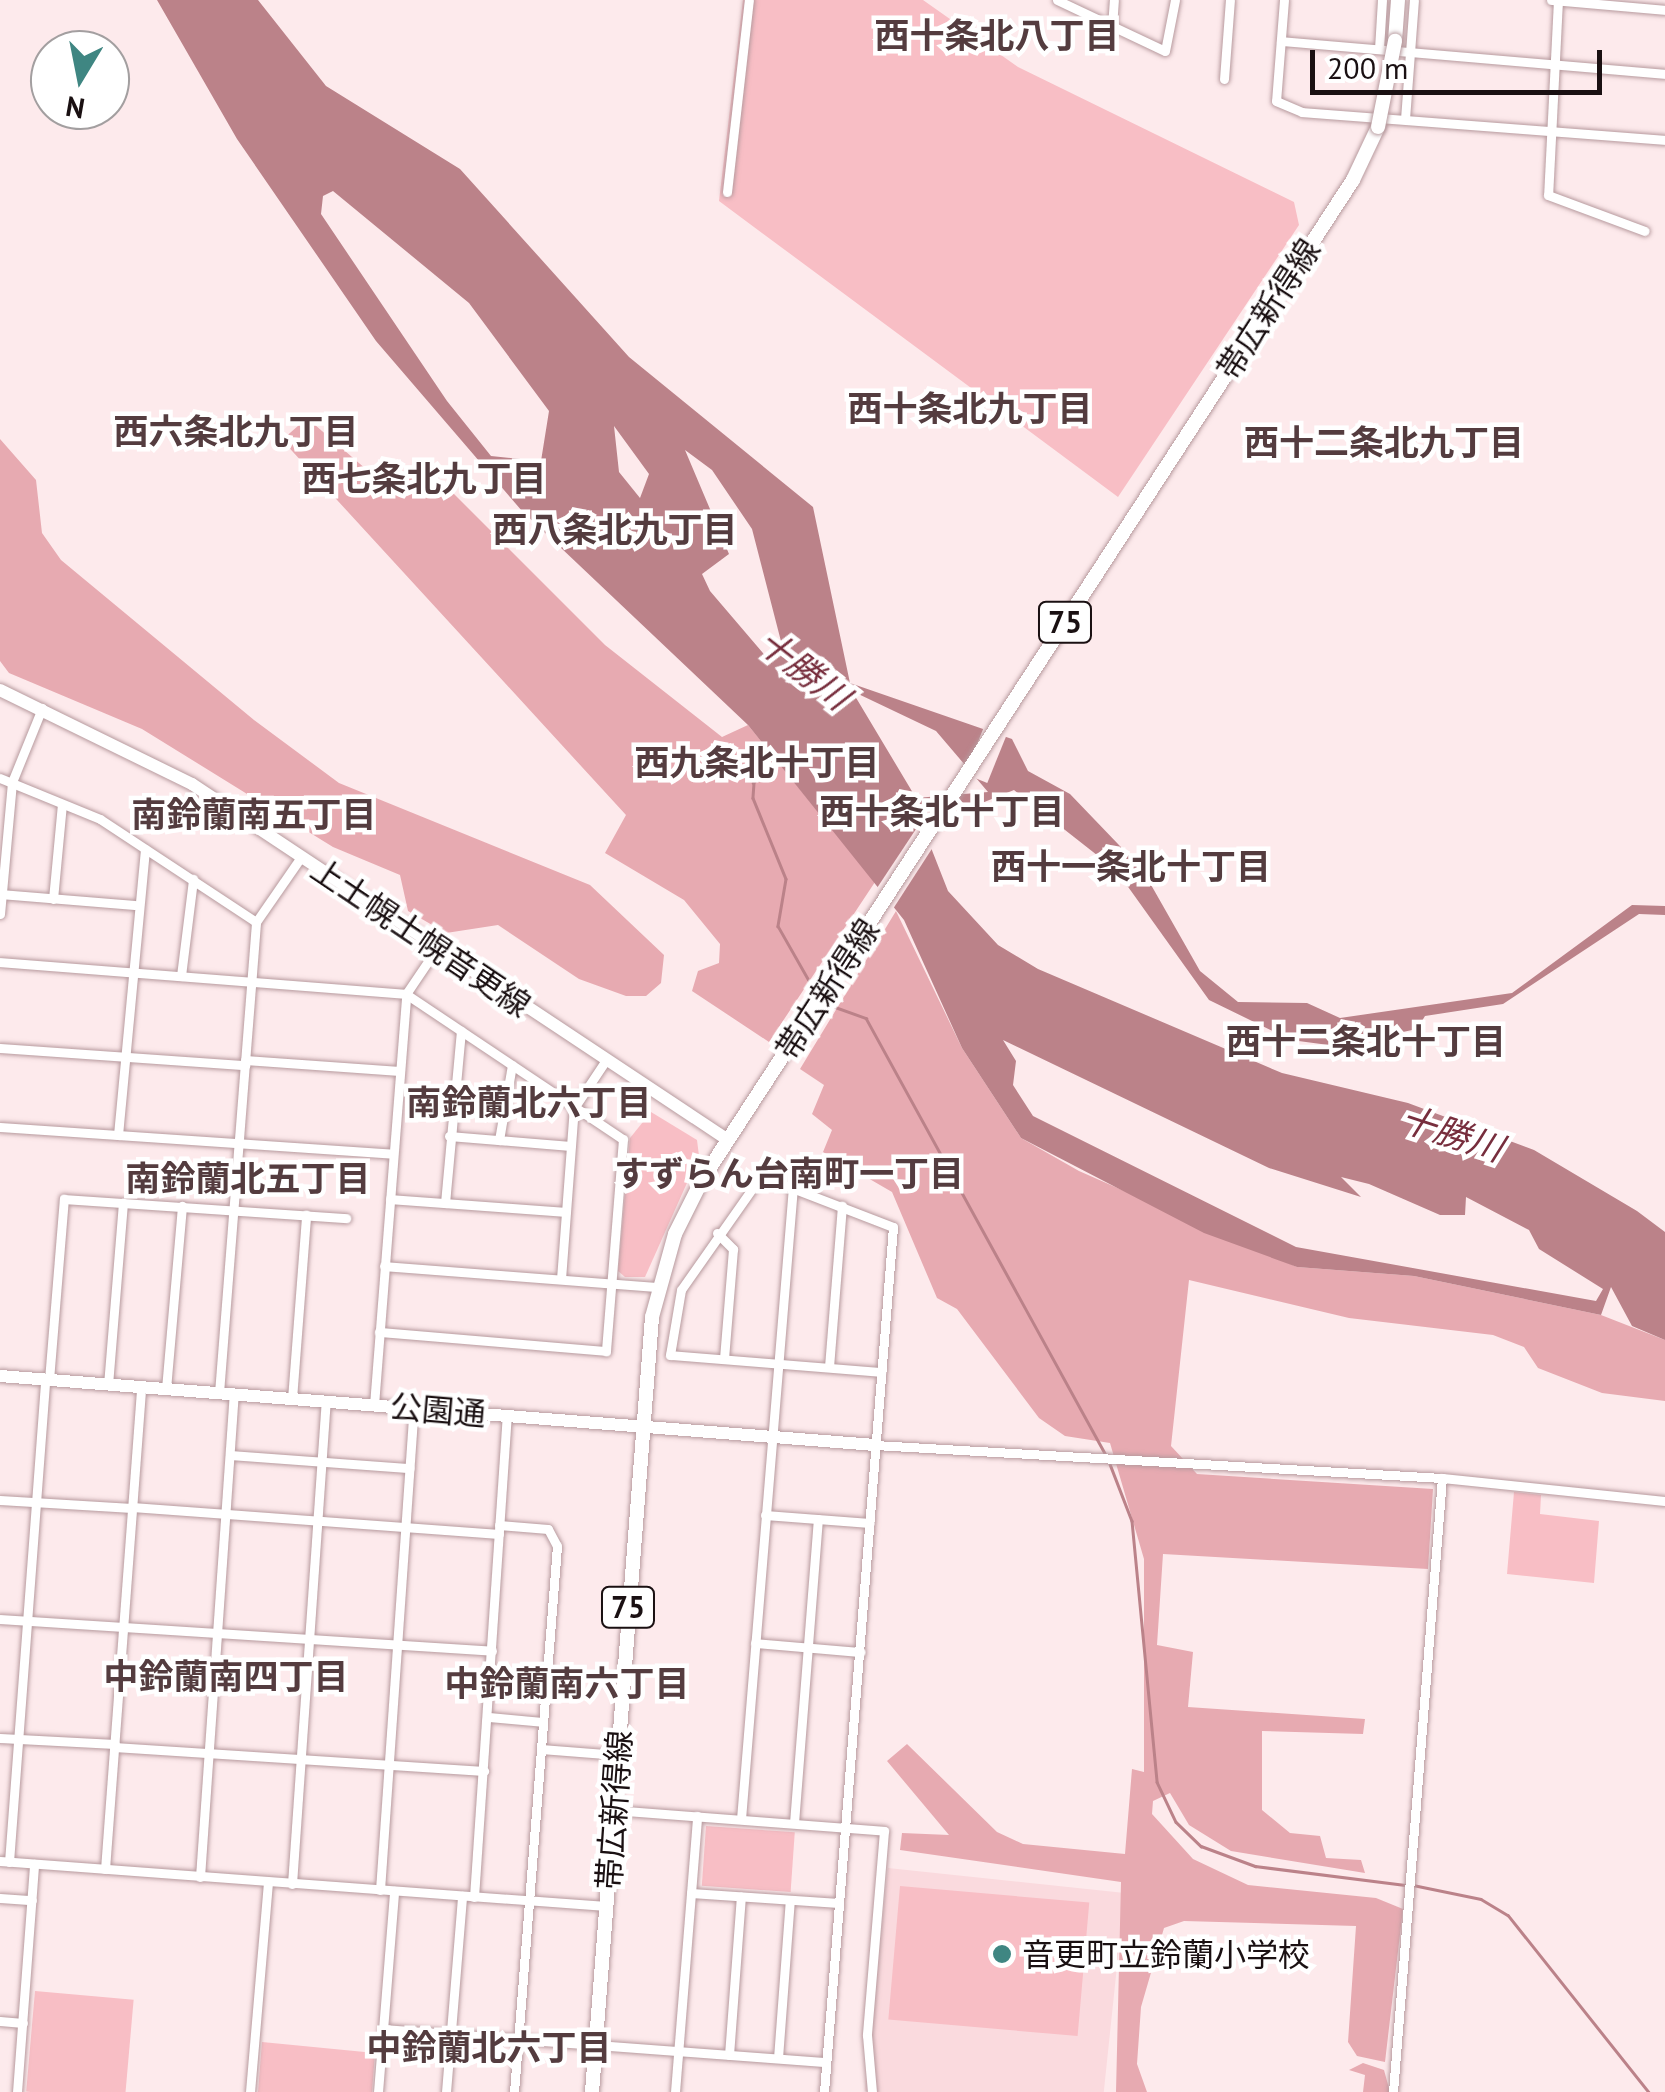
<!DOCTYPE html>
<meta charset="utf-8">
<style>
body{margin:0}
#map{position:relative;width:1665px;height:2092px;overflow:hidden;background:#fdeaec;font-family:"PT Sans","Noto Sans JP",sans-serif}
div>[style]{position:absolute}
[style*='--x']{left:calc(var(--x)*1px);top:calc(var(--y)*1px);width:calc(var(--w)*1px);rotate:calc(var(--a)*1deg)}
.built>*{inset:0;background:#fadade;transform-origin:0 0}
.green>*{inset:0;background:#f8bec5;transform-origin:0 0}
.forest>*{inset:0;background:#e7aab1}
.water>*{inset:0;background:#bb8289}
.pier>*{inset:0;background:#fdeaec;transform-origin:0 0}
.stream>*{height:2.5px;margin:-1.25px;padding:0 1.25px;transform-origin:1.25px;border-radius:1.25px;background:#bb8289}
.roads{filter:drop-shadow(0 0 2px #b79a9e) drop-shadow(0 0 2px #b79a9e)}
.street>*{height:9px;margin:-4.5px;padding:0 4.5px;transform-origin:4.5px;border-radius:4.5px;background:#fff}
.secondary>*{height:12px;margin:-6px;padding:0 6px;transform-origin:6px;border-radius:6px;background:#fff}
.primary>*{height:14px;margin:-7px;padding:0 7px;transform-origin:7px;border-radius:7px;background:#fff}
.bridges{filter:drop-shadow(0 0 2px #b79a9e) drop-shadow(0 0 2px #b79a9e)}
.primary-bridge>*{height:14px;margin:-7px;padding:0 7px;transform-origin:7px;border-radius:7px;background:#fff}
.dots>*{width:28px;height:28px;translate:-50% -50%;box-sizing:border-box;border:5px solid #fff;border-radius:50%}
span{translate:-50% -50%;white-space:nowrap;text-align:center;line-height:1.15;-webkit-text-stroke:9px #fff;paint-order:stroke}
.shield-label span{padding:2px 8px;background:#fff;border:2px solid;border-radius:8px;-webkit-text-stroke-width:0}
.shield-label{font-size:30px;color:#1a1012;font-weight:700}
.street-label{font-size:32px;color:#1a1012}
.poi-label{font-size:32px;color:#1a1012}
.left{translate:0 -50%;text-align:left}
.neighbourhood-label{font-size:35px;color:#543c3f;font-weight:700}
.water-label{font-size:35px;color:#772e3d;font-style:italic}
.north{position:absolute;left:30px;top:30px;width:100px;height:100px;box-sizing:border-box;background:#fff;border:2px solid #a39fa0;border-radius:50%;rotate:190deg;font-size:28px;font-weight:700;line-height:40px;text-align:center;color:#1a1012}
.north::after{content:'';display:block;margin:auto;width:35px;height:45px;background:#3f8682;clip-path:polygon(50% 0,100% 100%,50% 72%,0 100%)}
.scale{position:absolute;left:1310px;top:50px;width:292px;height:45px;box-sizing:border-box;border:5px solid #1a1012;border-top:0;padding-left:12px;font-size:30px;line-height:35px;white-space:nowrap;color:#1a1012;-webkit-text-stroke:8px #fff;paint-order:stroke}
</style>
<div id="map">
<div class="built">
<i style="left:888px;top:1868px;width:238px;height:224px;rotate:6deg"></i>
</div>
<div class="green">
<i style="clip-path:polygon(743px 0,923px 0,1018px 67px,1294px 202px,1299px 225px,1118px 497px,719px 201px)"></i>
<i style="clip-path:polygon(651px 1112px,697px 1140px,699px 1156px,645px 1277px,625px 1277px,618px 1271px,630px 1138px)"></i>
<i style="clip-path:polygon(1514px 1492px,1541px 1495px,1540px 1514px,1599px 1521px,1594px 1583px,1507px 1574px)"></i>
<i style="left:706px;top:1826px;width:89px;height:60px;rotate:4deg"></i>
<i style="left:900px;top:1886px;width:190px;height:134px;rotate:5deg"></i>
<i style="left:35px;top:1991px;width:99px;height:101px;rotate:5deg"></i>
<i style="clip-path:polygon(262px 2042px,375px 2053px,372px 2092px,258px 2092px)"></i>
</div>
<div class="forest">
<i style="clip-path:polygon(307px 418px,382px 483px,421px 461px,605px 645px,722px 737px,748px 725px,875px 882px,769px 1042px,692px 991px,698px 971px,719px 963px,720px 944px,684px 900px,605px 853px,626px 815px,282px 440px)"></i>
<i style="clip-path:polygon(0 439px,36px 480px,42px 533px,61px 560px,254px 720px,339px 783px,590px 885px,664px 955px,661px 983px,646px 996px,626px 996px,579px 979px,498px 925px,446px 933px,408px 911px,400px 875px,333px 847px,142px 729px,9px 673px,0 661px)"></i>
<i style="clip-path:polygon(896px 911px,962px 1048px,1021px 1138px,1079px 1171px,1297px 1267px,1414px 1276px,1601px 1315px,1665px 1340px,1665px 1401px,1602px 1393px,1538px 1368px,1524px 1347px,1493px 1335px,1349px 1318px,1189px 1280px,1171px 1446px,1197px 1474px,1433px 1489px,1428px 1569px,1163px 1554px,1157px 1645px,1193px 1652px,1188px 1707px,1365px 1719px,1363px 1734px,1262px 1731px,1262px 1810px,1290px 1833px,1320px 1836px,1326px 1858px,1361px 1860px,1365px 1873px,1231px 1851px,1189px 1825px,1170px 1793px,1153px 1801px,1152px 1814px,1193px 1859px,1248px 1885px,1376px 1898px,1403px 1909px,1385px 2062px,1357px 2056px,1348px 2042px,1356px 1926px,1184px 1921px,1164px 1928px,1141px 2007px,1137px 2064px,1147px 2092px,1116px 2092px,1121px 1882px,900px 1850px,902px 1833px,949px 1835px,887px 1761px,907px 1744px,997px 1832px,1023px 1844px,1125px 1854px,1132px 1769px,1144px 1772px,1144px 1559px,1110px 1443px,1065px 1436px,1039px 1418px,957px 1309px,937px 1298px,892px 1192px,823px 1152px,832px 1130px,812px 1114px,824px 1085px,800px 1069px)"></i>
<i style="clip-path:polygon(1363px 2063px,1384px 2070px,1390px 2092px,1363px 2092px,1365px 2075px,1349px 2070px)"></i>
</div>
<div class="water">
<i style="clip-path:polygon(evenodd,157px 0,258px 0,326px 86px,460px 169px,629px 357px,813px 507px,850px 683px,1012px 739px,1028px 771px,1070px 794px,1142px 869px,1200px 971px,1238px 1002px,1307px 1003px,1340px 1018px,1512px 993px,1632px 905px,1665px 906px,1665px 915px,1639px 914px,1503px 1004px,1425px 1016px,1417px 1029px,1336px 1046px,1291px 1040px,1209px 1000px,1116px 870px,1014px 790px,972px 807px,915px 807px,948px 891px,998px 945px,1038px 969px,1282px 1073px,1408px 1103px,1534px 1150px,1637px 1211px,1665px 1232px,1665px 1340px,1632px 1326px,1611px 1287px,1601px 1315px,1414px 1276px,1297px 1267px,1204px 1233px,1021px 1138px,962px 1048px,904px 920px,748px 725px,522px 511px,376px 341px,237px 139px,157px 0,333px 191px,469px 303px,549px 411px,541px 461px,491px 456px,447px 401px,321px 214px,323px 196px,333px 191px,157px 0,614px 426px,649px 474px,640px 498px,619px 472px,614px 426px,157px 0,685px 450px,712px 470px,752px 529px,784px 653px,768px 659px,710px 591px,702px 574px,729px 554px,685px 450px,157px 0,852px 691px,936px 731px,988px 792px,916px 798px,852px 691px,157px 0,1003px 1040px,1269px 1168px,1361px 1197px,1341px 1177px,1369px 1184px,1440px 1215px,1465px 1215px,1466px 1197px,1529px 1230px,1539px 1249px,1603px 1289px,1596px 1301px,1296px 1247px,1033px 1116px,1013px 1085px,1016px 1061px,1003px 1040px)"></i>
</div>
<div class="pier">
<i style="left:986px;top:722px;width:24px;height:56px;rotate:22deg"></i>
<i style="clip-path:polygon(924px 817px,935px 844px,891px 912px,875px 891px)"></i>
</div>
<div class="stream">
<i style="--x:776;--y:759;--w:33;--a:133"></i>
<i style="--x:754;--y:783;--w:15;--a:94"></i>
<i style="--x:753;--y:798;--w:87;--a:67.8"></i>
<i style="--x:786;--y:879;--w:48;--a:99.7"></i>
<i style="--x:778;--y:926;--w:77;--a:60.4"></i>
<i style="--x:824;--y:1003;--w:45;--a:19.7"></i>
<i style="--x:866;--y:1018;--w:501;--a:61.23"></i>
<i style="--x:1110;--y:1464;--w:61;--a:68.9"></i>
<i style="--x:1132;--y:1521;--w:262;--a:84.5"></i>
<i style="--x:1157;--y:1782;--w:44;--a:64.6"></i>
<i style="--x:1176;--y:1822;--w:35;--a:44"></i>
<i style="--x:1201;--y:1846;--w:58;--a:20.3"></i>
<i style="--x:1255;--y:1866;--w:151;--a:7.2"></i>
<i style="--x:1413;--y:1885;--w:69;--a:11.6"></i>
<i style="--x:1481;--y:1899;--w:31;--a:31"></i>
<i style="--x:1508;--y:1915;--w:226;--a:51.5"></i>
</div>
<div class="roads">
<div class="street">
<i style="--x:1057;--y:0;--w:119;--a:25.3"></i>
<i style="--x:1165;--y:51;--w:52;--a:-78.9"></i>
<i style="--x:1284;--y:0;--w:101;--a:94.5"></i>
<i style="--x:1276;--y:101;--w:28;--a:23"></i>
<i style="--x:1302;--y:112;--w:364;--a:4.4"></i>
<i style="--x:1551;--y:0;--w:114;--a:5"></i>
<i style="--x:1558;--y:0;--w:195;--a:92.9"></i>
<i style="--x:1548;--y:195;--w:103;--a:20.4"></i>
<i style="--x:1112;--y:27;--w:27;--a:-86"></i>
<i style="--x:1281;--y:41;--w:385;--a:4.9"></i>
<i style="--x:1379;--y:49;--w:49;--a:-86.5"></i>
<i style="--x:1224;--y:79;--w:79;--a:-85.7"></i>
<i style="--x:1405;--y:119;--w:119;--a:-85.7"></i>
<i style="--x:727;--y:192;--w:193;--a:-83.5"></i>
<i style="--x:0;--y:778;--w:108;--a:22.3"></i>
<i style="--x:100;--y:819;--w:187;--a:33.4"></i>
<i style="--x:0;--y:894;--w:135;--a:4.7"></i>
<i style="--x:53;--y:899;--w:95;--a:-84.6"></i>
<i style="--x:0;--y:914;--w:133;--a:-84.8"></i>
<i style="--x:12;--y:782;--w:80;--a:-67.9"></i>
<i style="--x:0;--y:962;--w:407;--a:4.5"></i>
<i style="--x:406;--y:994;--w:261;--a:33.8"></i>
<i style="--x:623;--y:1139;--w:213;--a:94.6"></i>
<i style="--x:606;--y:1351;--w:228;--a:-175.2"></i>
<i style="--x:181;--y:976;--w:98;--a:-82.9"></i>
<i style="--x:0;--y:1048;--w:246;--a:4"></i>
<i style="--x:245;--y:1060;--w:155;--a:4.1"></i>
<i style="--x:0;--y:1127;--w:394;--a:3.9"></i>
<i style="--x:118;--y:1135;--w:287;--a:-84.6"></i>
<i style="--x:449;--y:1136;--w:122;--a:4.7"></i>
<i style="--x:499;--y:1140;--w:76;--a:-80.2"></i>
<i style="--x:390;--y:1199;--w:176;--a:4.2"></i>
<i style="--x:445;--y:1203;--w:173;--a:-84.7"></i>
<i style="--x:717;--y:1233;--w:23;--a:45"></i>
<i style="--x:733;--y:1249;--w:110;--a:94.7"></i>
<i style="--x:384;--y:1266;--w:275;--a:4.4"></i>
<i style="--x:561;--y:1279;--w:171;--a:-85.7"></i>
<i style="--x:574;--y:1108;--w:58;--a:-56.3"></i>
<i style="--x:829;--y:1367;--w:162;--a:-85.4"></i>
<i style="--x:49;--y:1380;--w:182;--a:-85.3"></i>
<i style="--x:64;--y:1199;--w:283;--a:3.9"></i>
<i style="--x:108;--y:1385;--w:183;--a:-85.3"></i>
<i style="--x:166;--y:1389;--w:184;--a:-85"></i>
<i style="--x:219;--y:1393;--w:472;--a:-85.5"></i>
<i style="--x:256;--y:922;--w:79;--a:-55.3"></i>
<i style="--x:292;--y:1399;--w:185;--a:-85.6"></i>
<i style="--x:374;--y:1405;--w:412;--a:-85.5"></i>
<i style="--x:406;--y:994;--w:55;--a:-56"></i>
<i style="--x:875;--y:1445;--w:568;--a:3.33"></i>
<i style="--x:1442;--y:1478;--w:224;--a:5.9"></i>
<i style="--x:231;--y:1455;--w:179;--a:4.2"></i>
<i style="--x:0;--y:1500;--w:132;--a:3.5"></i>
<i style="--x:132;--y:1507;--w:368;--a:4.2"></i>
<i style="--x:765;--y:1515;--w:105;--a:4.4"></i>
<i style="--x:499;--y:1525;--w:49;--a:4.7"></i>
<i style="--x:548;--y:1529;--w:19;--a:62"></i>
<i style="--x:557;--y:1546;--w:548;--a:94.5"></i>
<i style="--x:0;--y:1619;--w:493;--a:3.7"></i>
<i style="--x:755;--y:1643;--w:106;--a:4.9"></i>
<i style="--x:488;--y:1717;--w:55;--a:5.2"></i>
<i style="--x:0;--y:1738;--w:115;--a:3"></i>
<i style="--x:114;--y:1747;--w:371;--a:3.7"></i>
<i style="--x:541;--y:1749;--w:77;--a:4.5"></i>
<i style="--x:614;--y:1810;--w:271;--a:4.4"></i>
<i style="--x:884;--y:1831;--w:205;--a:94.8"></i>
<i style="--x:867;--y:2035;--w:57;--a:85"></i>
<i style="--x:741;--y:1819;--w:634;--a:-85.3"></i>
<i style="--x:794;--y:1823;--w:305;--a:-85.5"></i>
<i style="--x:0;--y:1861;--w:608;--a:4.25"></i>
<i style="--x:9;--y:1862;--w:483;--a:-85.7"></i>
<i style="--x:105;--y:1869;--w:483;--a:-85.7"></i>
<i style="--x:200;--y:1877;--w:484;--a:-86"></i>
<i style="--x:292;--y:1884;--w:484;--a:-86"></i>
<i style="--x:380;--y:1890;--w:483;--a:-86"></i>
<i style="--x:691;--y:1893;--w:148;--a:3.9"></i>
<i style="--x:474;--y:1897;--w:483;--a:-86.1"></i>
<i style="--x:0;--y:1898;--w:32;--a:4"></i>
<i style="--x:0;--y:2021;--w:23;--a:5"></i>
<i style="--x:384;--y:2029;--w:443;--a:4.3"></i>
<i style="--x:729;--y:2055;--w:159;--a:-85.7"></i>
<i style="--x:778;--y:2058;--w:158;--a:-85.7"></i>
<i style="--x:17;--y:2092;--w:229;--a:-85.7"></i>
<i style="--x:250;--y:2092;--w:211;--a:-85.1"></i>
<i style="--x:378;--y:2092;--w:202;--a:-85.4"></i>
<i style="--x:446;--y:2092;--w:197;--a:-85.3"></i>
<i style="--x:675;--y:2092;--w:277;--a:-85.4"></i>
<i style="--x:824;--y:2092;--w:868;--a:-85.44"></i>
<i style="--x:893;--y:1227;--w:142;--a:-158.9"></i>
<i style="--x:761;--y:1176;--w:139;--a:125.1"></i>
<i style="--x:681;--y:1290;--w:66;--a:99.6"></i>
<i style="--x:670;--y:1355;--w:212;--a:4.6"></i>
<i style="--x:1393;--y:2092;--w:616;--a:-85.44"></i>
</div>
<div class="secondary">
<i style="--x:0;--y:690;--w:214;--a:26.1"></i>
<i style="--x:192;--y:784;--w:643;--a:33.59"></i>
<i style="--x:0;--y:1376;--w:878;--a:4.51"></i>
</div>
<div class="primary">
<i style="--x:1395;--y:41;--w:41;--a:-85.8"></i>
<i style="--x:592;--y:2092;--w:777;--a:-85.57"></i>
<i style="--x:652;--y:1317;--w:86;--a:-74.5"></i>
<i style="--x:675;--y:1234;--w:60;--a:-63.4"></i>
<i style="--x:702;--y:1180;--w:1193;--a:-56.94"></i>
<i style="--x:1353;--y:180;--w:59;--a:-64.7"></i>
</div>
</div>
<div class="bridges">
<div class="primary-bridge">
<i style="--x:1378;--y:127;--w:88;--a:-78.8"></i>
</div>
</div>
<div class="dots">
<i style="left:1002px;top:1954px;background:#3f8682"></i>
</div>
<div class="shield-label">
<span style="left:1065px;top:622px">75</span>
<span style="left:628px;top:1607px">75</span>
</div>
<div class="street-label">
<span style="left:1268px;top:309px;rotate:-57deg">帯広新得線</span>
<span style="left:421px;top:937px;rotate:34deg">上士幌士幌音更線</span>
<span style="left:827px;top:989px;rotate:-57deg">帯広新得線</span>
<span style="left:438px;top:1410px;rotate:5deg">公園通</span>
<span style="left:614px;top:1810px;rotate:-86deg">帯広新得線</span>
</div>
<div class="poi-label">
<span class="left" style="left:1022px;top:1954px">音更町立鈴蘭小学校</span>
</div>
<div class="neighbourhood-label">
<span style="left:997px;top:35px">西十条北八丁目</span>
<span style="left:970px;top:408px">西十条北九丁目</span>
<span style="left:236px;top:431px">西六条北九丁目</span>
<span style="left:1384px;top:442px">西十二条北九丁目</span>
<span style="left:424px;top:478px">西七条北九丁目</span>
<span style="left:615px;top:529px">西八条北九丁目</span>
<span style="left:757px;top:762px">西九条北十丁目</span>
<span style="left:942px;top:811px">西十条北十丁目</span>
<span style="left:254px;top:814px">南鈴蘭南五丁目</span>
<span style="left:1131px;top:866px">西十一条北十丁目</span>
<span style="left:1366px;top:1041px">西十二条北十丁目</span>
<span style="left:529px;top:1102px">南鈴蘭北六丁目</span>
<span style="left:789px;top:1173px">すずらん台南町一丁目</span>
<span style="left:248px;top:1178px">南鈴蘭北五丁目</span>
<span style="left:226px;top:1676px">中鈴蘭南四丁目</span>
<span style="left:567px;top:1683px">中鈴蘭南六丁目</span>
<span style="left:489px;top:2047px">中鈴蘭北六丁目</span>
</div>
<div class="water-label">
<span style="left:804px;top:669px;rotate:38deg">十勝川</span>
<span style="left:1452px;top:1133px;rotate:18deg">十勝川</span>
</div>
<div class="north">N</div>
<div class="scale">200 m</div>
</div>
